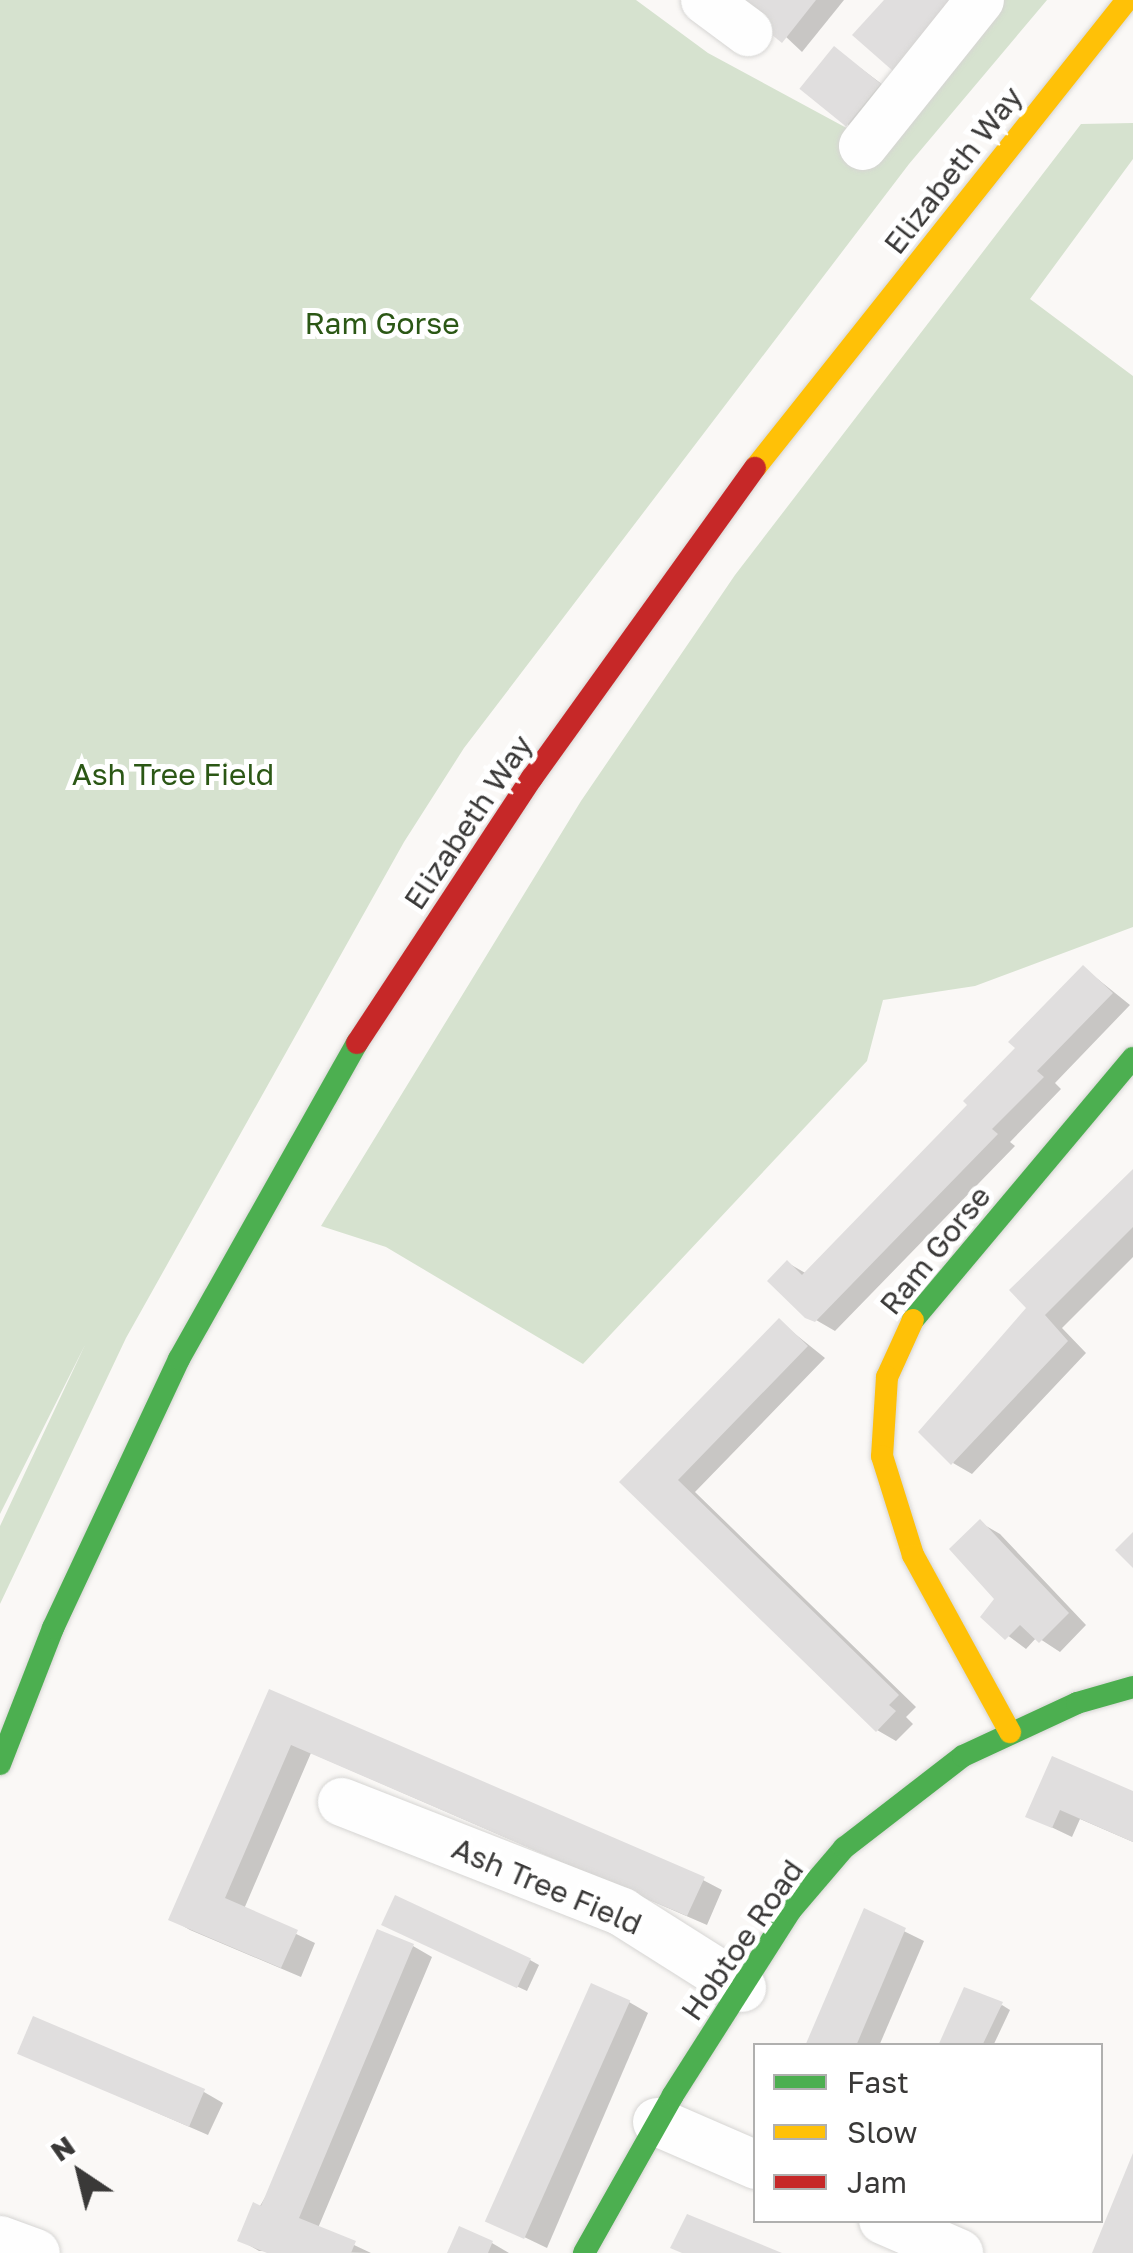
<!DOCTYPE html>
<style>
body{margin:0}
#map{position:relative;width:1133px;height:2253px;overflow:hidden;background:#faf8f6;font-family:"Golos Text",sans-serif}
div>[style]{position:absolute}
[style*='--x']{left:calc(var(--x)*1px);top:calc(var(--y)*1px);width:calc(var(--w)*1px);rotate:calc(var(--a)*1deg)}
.green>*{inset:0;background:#d6e2cf}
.shadow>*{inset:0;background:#0003}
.building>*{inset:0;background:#e0dede;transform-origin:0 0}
.roads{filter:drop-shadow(0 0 2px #d6d5d3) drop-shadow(0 0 2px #d6d5d3)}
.street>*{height:48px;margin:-24px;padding:0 24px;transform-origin:24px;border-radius:24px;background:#fefefe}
.fast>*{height:22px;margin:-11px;padding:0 11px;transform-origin:11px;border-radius:11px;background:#4caf50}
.slow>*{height:22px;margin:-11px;padding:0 11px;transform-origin:11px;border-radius:11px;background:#ffc107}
.jam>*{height:22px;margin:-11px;padding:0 11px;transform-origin:11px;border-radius:11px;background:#c62828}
span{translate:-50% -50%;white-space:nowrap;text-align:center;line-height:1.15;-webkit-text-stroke:10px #fff;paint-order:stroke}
.street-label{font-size:30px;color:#3a3938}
.park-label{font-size:30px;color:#2b5715}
.legend{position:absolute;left:753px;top:2043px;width:350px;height:180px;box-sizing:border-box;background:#fff;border:2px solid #b0b0af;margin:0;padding:12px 18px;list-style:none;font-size:30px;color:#3a3938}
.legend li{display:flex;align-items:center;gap:20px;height:50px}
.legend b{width:50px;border:2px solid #b0b0af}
.north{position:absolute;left:30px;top:2123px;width:100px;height:100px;-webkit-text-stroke:8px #fff;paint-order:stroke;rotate:325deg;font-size:28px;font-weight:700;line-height:40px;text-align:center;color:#3a3938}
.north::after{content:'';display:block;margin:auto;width:35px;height:45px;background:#3a3938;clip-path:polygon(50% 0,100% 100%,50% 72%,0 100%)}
</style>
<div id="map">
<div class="green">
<i style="clip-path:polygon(0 0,636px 0,708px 53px,878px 145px,995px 0,1047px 0,909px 164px,464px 748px,404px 842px,126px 1338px,0 1604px,0 1526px,85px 1345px,0 1514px)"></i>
<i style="clip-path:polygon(1133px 123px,1133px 159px,1030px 299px,1133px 376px,1133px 927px,975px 986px,883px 1000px,867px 1061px,583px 1364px,386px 1247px,321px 1226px,581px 801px,735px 575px,1081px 124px)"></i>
</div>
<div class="shadow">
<i style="clip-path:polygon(747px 0,844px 0,802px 52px)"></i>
<i style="clip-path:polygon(835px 49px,899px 97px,867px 136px,848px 125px)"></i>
<i style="clip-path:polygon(1084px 968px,1130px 1005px,1055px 1083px,1061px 1089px,1010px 1142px,1015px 1146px,835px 1331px,816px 1320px,788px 1263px,807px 1274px,971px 1105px)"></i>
<i style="clip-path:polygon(1133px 1172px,1133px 1257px,1062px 1328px,1086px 1353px,972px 1474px,953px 1463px,1029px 1308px)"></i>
<i style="clip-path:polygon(779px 1321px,825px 1358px,695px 1492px,916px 1707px,906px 1717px,913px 1724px,896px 1741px,877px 1730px,623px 1482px)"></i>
<i style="clip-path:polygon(981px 1523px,1000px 1534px,1086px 1625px,1060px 1652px,1037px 1637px,1026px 1649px,983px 1617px,998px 1599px)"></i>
<i style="clip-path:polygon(270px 1692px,703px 1880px,722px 1890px,707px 1925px,311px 1753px,244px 1909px,315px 1943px,301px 1977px,190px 1930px,171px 1919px)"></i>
<i style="clip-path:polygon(1133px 1794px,1133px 1842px,1080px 1819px,1072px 1837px,1028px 1816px)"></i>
<i style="clip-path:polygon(865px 1912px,924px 1941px,879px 2046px,807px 2046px)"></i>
<i style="clip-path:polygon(393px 1929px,530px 1960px,539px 1965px,527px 1991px)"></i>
<i style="clip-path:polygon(413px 1946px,432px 1957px,318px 2228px,371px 2253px,259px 2251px,240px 2240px)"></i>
<i style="clip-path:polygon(629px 2002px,648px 2013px,547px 2248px,491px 2221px)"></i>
<i style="clip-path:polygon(1002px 2005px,1010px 2010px,993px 2046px,941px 2046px)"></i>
<i style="clip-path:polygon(20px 2053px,204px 2092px,223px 2103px,208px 2135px)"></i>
<i style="clip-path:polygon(460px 2229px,492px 2243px,509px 2253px,449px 2253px)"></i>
</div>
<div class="building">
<i style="clip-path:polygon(744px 0,816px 0,782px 43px,738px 7px)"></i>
<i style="clip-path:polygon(884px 0,956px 0,893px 71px,852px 35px)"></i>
<i style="left:834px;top:46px;width:60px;height:55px;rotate:39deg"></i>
<i style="clip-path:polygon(1083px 965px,1113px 993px,1037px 1071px,1044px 1077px,992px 1129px,998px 1134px,815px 1322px,805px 1318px,767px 1281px,787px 1260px,802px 1275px,967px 1105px,963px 1101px,1015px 1048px,1008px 1042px)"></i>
<i style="clip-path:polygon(1133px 1169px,1133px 1227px,1045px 1315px,1068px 1341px,951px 1465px,918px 1432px,1026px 1308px,1009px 1290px)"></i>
<i style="clip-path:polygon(779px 1318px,808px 1346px,678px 1480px,899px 1695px,889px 1705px,896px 1711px,876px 1732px,619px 1482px)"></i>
<i style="clip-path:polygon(980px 1519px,1069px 1613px,1039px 1643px,1020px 1625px,1005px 1640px,980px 1617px,994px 1599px,949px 1549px)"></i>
<i style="clip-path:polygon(1133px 1532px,1133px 1568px,1115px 1550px)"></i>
<i style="clip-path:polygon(269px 1689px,705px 1877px,687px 1916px,291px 1745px,225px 1898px,298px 1930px,281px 1968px,168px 1920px)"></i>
<i style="clip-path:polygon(1052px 1756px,1133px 1791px,1133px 1842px,1060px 1810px,1052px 1828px,1025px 1817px)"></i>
<i style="left:395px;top:1895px;width:150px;height:33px;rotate:25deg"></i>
<i style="clip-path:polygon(864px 1908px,906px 1928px,856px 2046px,805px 2046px)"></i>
<i style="clip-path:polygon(377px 1929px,414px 1944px,299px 2218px,356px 2241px,351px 2253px,267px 2253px,237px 2241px,253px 2202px,261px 2206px)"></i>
<i style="left:591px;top:1983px;width:43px;height:261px;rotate:24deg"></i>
<i style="clip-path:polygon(964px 1987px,1003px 2002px,982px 2046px,938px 2046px)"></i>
<i style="left:33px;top:2016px;width:187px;height:41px;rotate:23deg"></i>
<i style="clip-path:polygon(1133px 2153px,1133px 2253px,1092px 2253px)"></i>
<i style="clip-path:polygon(687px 2214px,782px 2253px,682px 2253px,670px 2248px)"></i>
<i style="clip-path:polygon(459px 2226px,493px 2241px,488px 2253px,447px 2253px)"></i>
</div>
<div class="roads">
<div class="street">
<i style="--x:705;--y:0;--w:54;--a:36.7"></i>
<i style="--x:863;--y:146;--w:187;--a:-51.3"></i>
<i style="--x:342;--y:1802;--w:301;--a:21.4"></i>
<i style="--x:622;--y:1912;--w:142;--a:32.3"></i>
<i style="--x:657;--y:2122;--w:108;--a:23.5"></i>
<i style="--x:883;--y:2220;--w:83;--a:23.5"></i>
<i style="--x:0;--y:2240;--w:38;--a:20"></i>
</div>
<div class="fast">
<i style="--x:913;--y:1320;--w:342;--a:-50"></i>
<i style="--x:0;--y:1764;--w:146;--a:-68.7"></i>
<i style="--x:53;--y:1628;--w:297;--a:-64.9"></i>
<i style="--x:179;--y:1359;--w:363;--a:-60.6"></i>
<i style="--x:584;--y:2253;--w:181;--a:-60.6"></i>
<i style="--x:673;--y:2095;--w:219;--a:-57.5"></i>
<i style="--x:791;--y:1910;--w:82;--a:-49.5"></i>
<i style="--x:844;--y:1848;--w:150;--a:-37.7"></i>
<i style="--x:963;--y:1756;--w:126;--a:-24.9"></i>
<i style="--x:1077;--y:1703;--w:58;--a:-15.9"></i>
</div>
<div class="slow">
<i style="--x:755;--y:468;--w:598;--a:-51.52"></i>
<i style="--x:913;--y:1320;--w:63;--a:114.5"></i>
<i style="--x:887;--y:1377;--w:79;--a:93.6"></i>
<i style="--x:882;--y:1456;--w:104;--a:72.6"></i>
<i style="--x:913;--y:1555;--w:202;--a:61.3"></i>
</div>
<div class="jam">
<i style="--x:357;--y:1043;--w:318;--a:-56.6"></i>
<i style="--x:532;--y:778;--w:382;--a:-54.3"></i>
</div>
</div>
<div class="street-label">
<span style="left:953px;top:170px;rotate:-52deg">Elizabeth Way</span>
<span style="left:468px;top:822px;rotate:-56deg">Elizabeth Way</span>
<span style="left:935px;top:1250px;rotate:-51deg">Ram Gorse</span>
<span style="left:547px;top:1886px;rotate:23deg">Ash Tree Field</span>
<span style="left:742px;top:1940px;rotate:-55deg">Hobtoe Road</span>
</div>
<div class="park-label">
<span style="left:382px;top:323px">Ram Gorse</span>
<span style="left:173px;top:774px">Ash Tree Field</span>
</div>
<ul class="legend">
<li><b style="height:12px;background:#4caf50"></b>Fast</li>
<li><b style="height:12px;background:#ffc107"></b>Slow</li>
<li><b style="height:12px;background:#c62828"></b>Jam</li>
</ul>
<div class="north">N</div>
</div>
